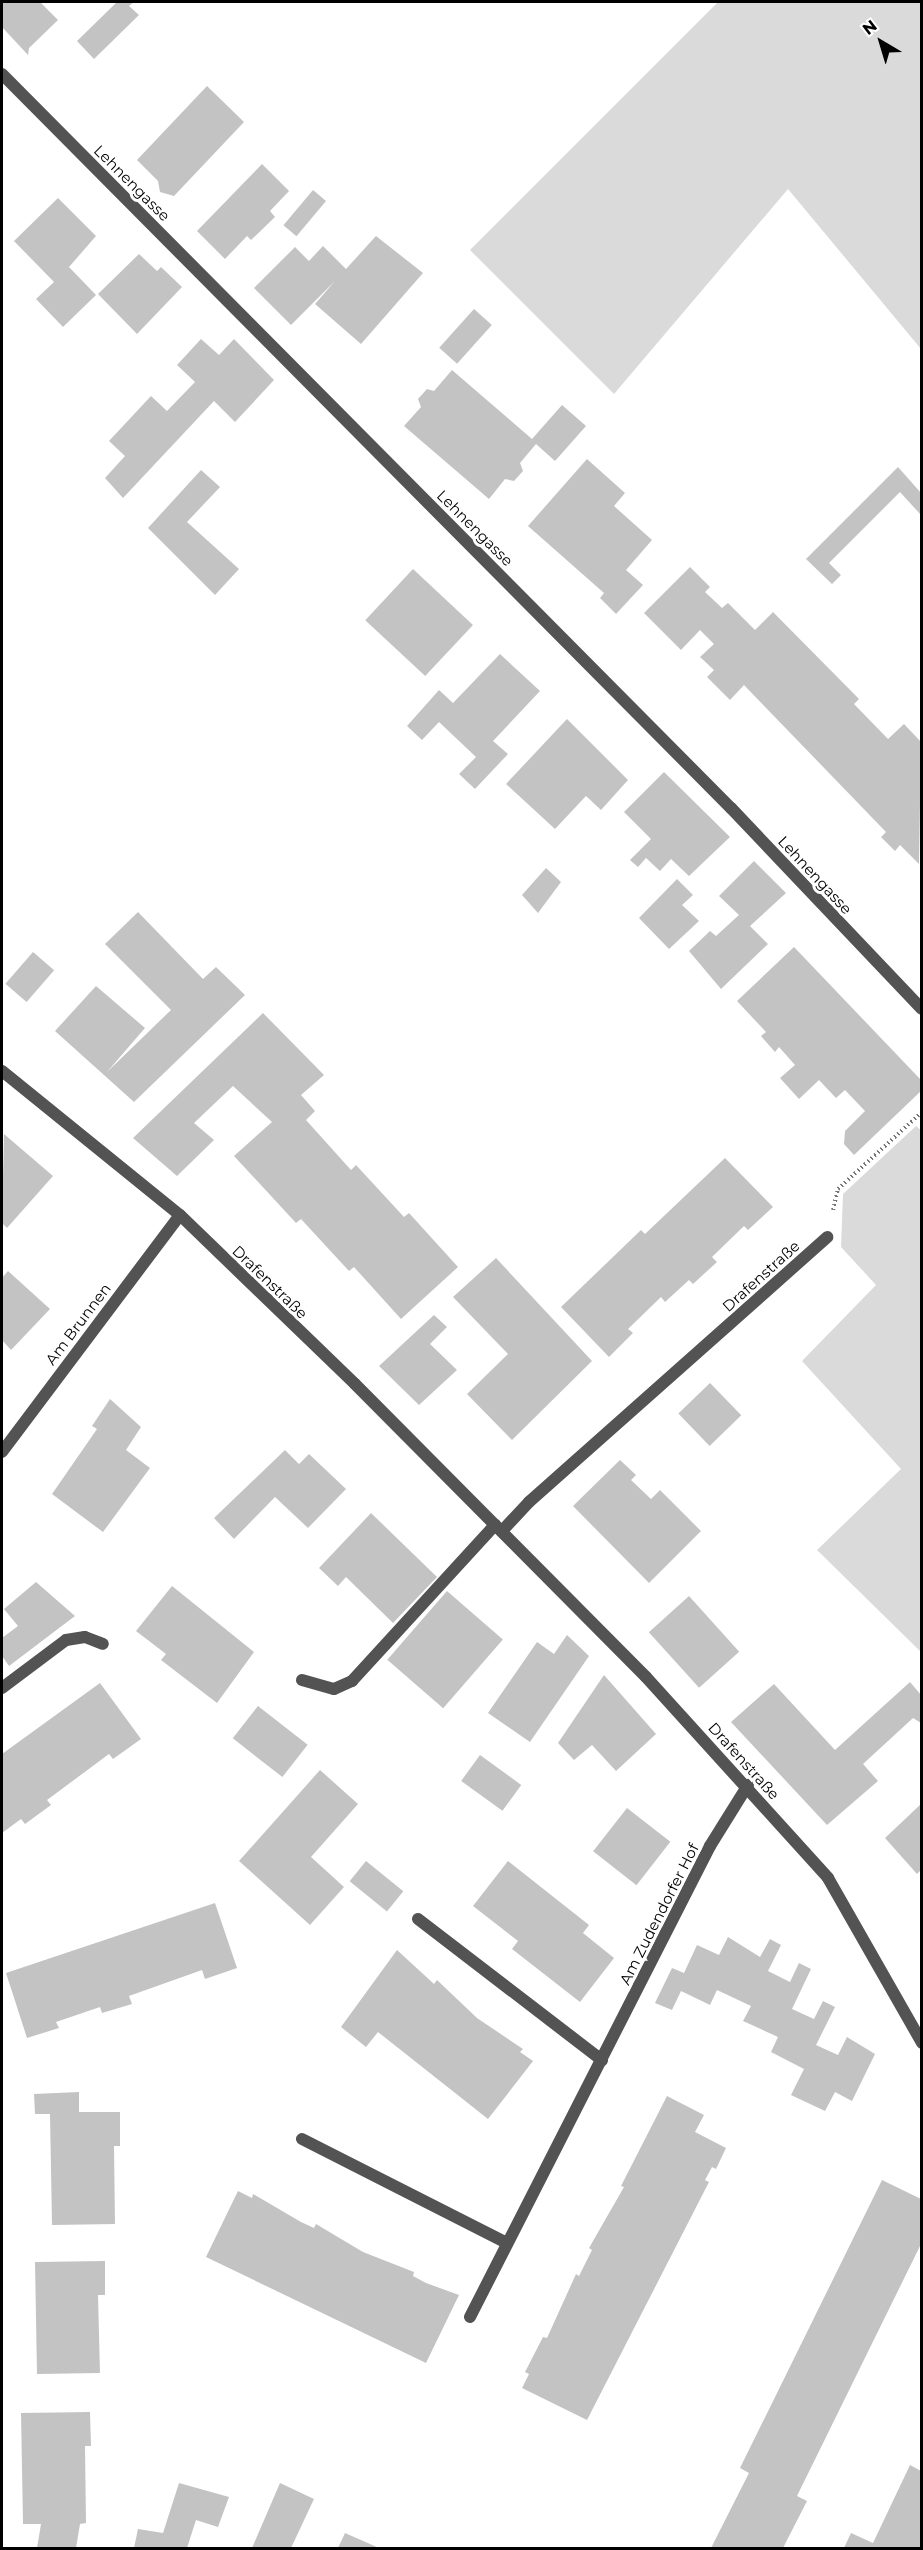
<!DOCTYPE html>
<meta charset="utf-8">
<style>
body{margin:0}
#map{position:relative;width:923px;height:2550px;overflow:hidden;background:#fff;font-family:Montserrat,sans-serif}
div>[style]{position:absolute}
[style*='--x']{left:calc(var(--x)*1px);top:calc(var(--y)*1px);width:calc(var(--w)*1px);rotate:calc(var(--a)*1deg)}
.green>*{inset:0;background:#dadada}
.building>*{inset:0;background:#c3c3c3;transform-origin:0 0}
.path>*{height:4px;margin-top:-2px;transform-origin:0;background:repeating-linear-gradient(90deg,#757575 0 1.5px,transparent 0 4.5px)}
.lane>*{height:12px;margin:-6px;padding:0 6px;transform-origin:6px;border-radius:6px;background:#535353}
.street>*{height:12px;margin:-6px;padding:0 6px;transform-origin:6px;border-radius:6px;background:#535353}
span{translate:-50% -50%;white-space:nowrap;text-align:center;line-height:1.15;-webkit-text-stroke:6px #fff;paint-order:stroke}
.street-label{font-size:15px;color:#000}
.frame{position:absolute;inset:0;border:3px solid #000;pointer-events:none}
.north{position:absolute;left:851px;top:12px;width:60px;height:60px;-webkit-text-stroke:4px #fff;paint-order:stroke;rotate:322deg;font-size:16px;font-weight:700;line-height:24px;text-align:center;color:#000}
.north::after{content:'';display:block;margin:auto;width:21px;height:27px;background:#000;clip-path:polygon(50% 0,100% 100%,50% 72%,0 100%)}
</style>
<div id="map">
<div class="green">
<i style="clip-path:polygon(718px 2px,921px 2px,921px 349px,788px 189px,614px 394px,470px 250px)"></i>
<i style="clip-path:polygon(916px 1126px,922px 1131px,921px 1652px,817px 1550px,901px 1469px,802px 1361px,876px 1285px,841px 1247px,843px 1194px)"></i>
</div>
<div class="building">
<i style="clip-path:polygon(2px 2px,40px 2px,58px 20px,29px 48px,28px 55px,2px 27px)"></i>
<i style="clip-path:polygon(117px 2px,134px 2px,129px 6px,139px 15px,94px 59px,77px 41px)"></i>
<i style="clip-path:polygon(207px 86px,244px 122px,174px 196px,160px 192px,158px 181px,137px 160px)"></i>
<i style="clip-path:polygon(262px 164px,289px 191px,270px 211px,275px 217px,251px 240px,247px 236px,225px 259px,197px 231px)"></i>
<i style="left:313px;top:190px;width:17px;height:46px;rotate:40deg"></i>
<i style="clip-path:polygon(58px 198px,96px 236px,69px 267px,96px 295px,63px 327px,36px 299px,54px 282px,14px 241px)"></i>
<i style="clip-path:polygon(376px 236px,423px 273px,361px 344px,315px 304px,335px 281px,291px 325px,254px 288px,295px 247px,309px 261px,323px 246px,346px 269px)"></i>
<i style="clip-path:polygon(139px 254px,157px 271px,161px 267px,182px 287px,137px 334px,98px 294px)"></i>
<i style="left:474px;top:309px;width:24px;height:52px;rotate:42deg"></i>
<i style="clip-path:polygon(201px 339px,219px 355px,234px 339px,274px 380px,235px 422px,214px 401px,123px 498px,105px 478px,125px 456px,109px 441px,151px 396px,167px 411px,195px 382px,177px 365px)"></i>
<i style="clip-path:polygon(452px 370px,532px 439px,562px 405px,586px 426px,555px 461px,536px 444px,520px 463px,523px 471px,514px 481px,505px 479px,489px 499px,404px 426px,421px 407px,418px 399px,427px 389px,434px 391px)"></i>
<i style="clip-path:polygon(587px 459px,625px 493px,614px 506px,652px 540px,626px 570px,643px 585px,616px 614px,600px 598px,604px 593px,528px 526px)"></i>
<i style="clip-path:polygon(898px 467px,921px 493px,921px 515px,900px 492px,829px 563px,841px 575px,832px 584px,806px 559px)"></i>
<i style="clip-path:polygon(201px 470px,220px 487px,187px 522px,239px 569px,215px 595px,148px 528px)"></i>
<i style="clip-path:polygon(690px 567px,710px 587px,705px 592px,722px 608px,728px 603px,755px 630px,773px 612px,859px 699px,854px 704px,888px 739px,904px 724px,921px 742px,919px 864px,900px 845px,895px 851px,881px 837px,886px 832px,744px 685px,730px 700px,707px 677px,714px 670px,700px 657px,714px 644px,700px 630px,681px 650px,644px 613px)"></i>
<i style="left:413px;top:569px;width:82px;height:70px;rotate:43deg"></i>
<i style="clip-path:polygon(500px 654px,540px 691px,493px 741px,508px 754px,475px 789px,459px 774px,476px 757px,439px 722px,422px 740px,407px 726px,439px 690px,453px 703px)"></i>
<i style="clip-path:polygon(567px 719px,628px 780px,601px 810px,586px 796px,555px 829px,506px 784px)"></i>
<i style="clip-path:polygon(664px 772px,730px 837px,689px 876px,671px 859px,660px 871px,646px 858px,638px 867px,630px 860px,651px 839px,624px 812px)"></i>
<i style="clip-path:polygon(754px 861px,786px 893px,750px 926px,768px 944px,721px 989px,689px 951px,710px 931px,716px 936px,739px 915px,719px 896px)"></i>
<i style="clip-path:polygon(546px 868px,561px 882px,538px 913px,522px 895px)"></i>
<i style="clip-path:polygon(677px 879px,693px 895px,682px 905px,699px 921px,669px 949px,639px 918px)"></i>
<i style="clip-path:polygon(138px 912px,203px 979px,216px 967px,245px 995px,134px 1102px,55px 1031px,96px 986px,145px 1028px,107px 1072px,171px 1010px,105px 944px)"></i>
<i style="clip-path:polygon(794px 947px,921px 1080px,921px 1091px,854px 1155px,844px 1144px,845px 1131px,865px 1111px,845px 1090px,836px 1098px,819px 1080px,799px 1099px,780px 1078px,795px 1065px,779px 1047px,775px 1052px,761px 1036px,766px 1032px,737px 1001px)"></i>
<i style="left:33px;top:952px;width:28px;height:42px;rotate:41deg"></i>
<i style="clip-path:polygon(263px 1013px,324px 1075px,301px 1095px,315px 1111px,306px 1120px,351px 1170px,356px 1165px,404px 1217px,409px 1213px,458px 1267px,401px 1319px,354px 1267px,349px 1271px,301px 1219px,296px 1223px,234px 1156px,272px 1122px,233px 1086px,194px 1123px,214px 1140px,177px 1176px,133px 1138px)"></i>
<i style="clip-path:polygon(4px 1134px,53px 1176px,7px 1228px,2px 1223px)"></i>
<i style="clip-path:polygon(725px 1158px,773px 1207px,748px 1230px,744px 1226px,712px 1257px,717px 1262px,693px 1284px,689px 1280px,665px 1302px,661px 1297px,628px 1329px,633px 1333px,609px 1357px,561px 1307px,641px 1230px,645px 1234px)"></i>
<i style="clip-path:polygon(496px 1258px,592px 1361px,512px 1440px,467px 1394px,508px 1354px,453px 1297px)"></i>
<i style="clip-path:polygon(8px 1271px,50px 1309px,11px 1350px,2px 1340px,2px 1278px)"></i>
<i style="clip-path:polygon(434px 1315px,447px 1327px,430px 1344px,457px 1370px,419px 1405px,379px 1366px)"></i>
<i style="left:710px;top:1383px;width:45px;height:44px;rotate:46deg"></i>
<i style="clip-path:polygon(110px 1399px,141px 1427px,126px 1450px,150px 1468px,103px 1532px,52px 1494px,97px 1429px,92px 1426px)"></i>
<i style="clip-path:polygon(285px 1450px,299px 1464px,309px 1454px,346px 1489px,308px 1528px,275px 1497px,234px 1539px,214px 1518px)"></i>
<i style="clip-path:polygon(620px 1460px,636px 1475px,631px 1480px,651px 1499px,660px 1490px,701px 1531px,649px 1583px,573px 1506px)"></i>
<i style="clip-path:polygon(371px 1513px,437px 1577px,393px 1623px,346px 1577px,338px 1586px,319px 1568px)"></i>
<i style="clip-path:polygon(36px 1582px,75px 1616px,9px 1666px,2px 1656px,2px 1638px,18px 1626px,4px 1609px)"></i>
<i style="clip-path:polygon(172px 1586px,254px 1652px,217px 1703px,161px 1660px,166px 1654px,136px 1631px)"></i>
<i style="left:447px;top:1591px;width:74px;height:91px;rotate:41deg"></i>
<i style="left:689px;top:1596px;width:75px;height:54px;rotate:48deg"></i>
<i style="clip-path:polygon(567px 1635px,589px 1656px,530px 1742px,488px 1713px,537px 1642px,554px 1654px)"></i>
<i style="clip-path:polygon(604px 1675px,656px 1734px,616px 1771px,592px 1745px,574px 1760px,558px 1743px)"></i>
<i style="clip-path:polygon(910px 1682px,921px 1695px,921px 1723px,913px 1718px,863px 1764px,878px 1781px,827px 1825px,731px 1722px,774px 1684px,835px 1750px)"></i>
<i style="clip-path:polygon(100px 1683px,141px 1739px,113px 1759px,109px 1754px,47px 1800px,51px 1805px,25px 1824px,21px 1819px,2px 1833px,2px 1754px)"></i>
<i style="left:258px;top:1706px;width:63px;height:41px;rotate:38deg"></i>
<i style="left:480px;top:1755px;width:51px;height:32px;rotate:36deg"></i>
<i style="clip-path:polygon(320px 1770px,358px 1804px,311px 1857px,344px 1887px,310px 1925px,239px 1861px)"></i>
<i style="clip-path:polygon(921px 1804px,921px 1870px,917px 1874px,885px 1838px)"></i>
<i style="left:627px;top:1808px;width:55px;height:55px;rotate:38deg"></i>
<i style="left:366px;top:1861px;width:48px;height:26px;rotate:39deg"></i>
<i style="clip-path:polygon(508px 1861px,589px 1925px,583px 1933px,614px 1958px,580px 2002px,512px 1949px,518px 1941px,473px 1906px)"></i>
<i style="clip-path:polygon(215px 1903px,237px 1968px,205px 1979px,202px 1970px,129px 1996px,132px 2004px,102px 2013px,100px 2007px,56px 2022px,59px 2028px,27px 2038px,6px 1973px)"></i>
<i style="clip-path:polygon(728px 1937px,760px 1957px,770px 1939px,781px 1945px,768px 1971px,790px 1982px,799px 1963px,811px 1969px,792px 2009px,814px 2019px,823px 2001px,835px 2007px,816px 2045px,838px 2055px,847px 2037px,875px 2054px,852px 2101px,835px 2092px,825px 2111px,791px 2095px,804px 2069px,771px 2052px,778px 2037px,743px 2021px,751px 2006px,717px 1990px,710px 2005px,681px 1991px,672px 2010px,655px 2003px,672px 1968px,684px 1973px,697px 1945px,719px 1955px)"></i>
<i style="clip-path:polygon(397px 1950px,434px 1984px,437px 1980px,477px 2018px,523px 2049px,520px 2052px,533px 2061px,488px 2119px,378px 2032px,366px 2047px,341px 2027px)"></i>
<i style="clip-path:polygon(79px 2092px,79px 2112px,120px 2112px,120px 2146px,114px 2146px,115px 2224px,52px 2225px,50px 2114px,35px 2114px,34px 2094px)"></i>
<i style="clip-path:polygon(667px 2096px,704px 2115px,695px 2132px,726px 2148px,716px 2169px,712px 2167px,705px 2180px,709px 2182px,587px 2420px,522px 2388px,529px 2374px,525px 2372px,543px 2337px,547px 2338px,576px 2274px,579px 2276px,592px 2250px,589px 2248px,624px 2187px,621px 2186px)"></i>
<i style="clip-path:polygon(882px 2180px,921px 2199px,921px 2244px,797px 2496px,807px 2501px,783px 2548px,711px 2548px,749px 2473px,740px 2468px)"></i>
<i style="clip-path:polygon(238px 2191px,252px 2198px,253px 2194px,301px 2222px,314px 2228px,316px 2224px,363px 2252px,414px 2272px,413px 2276px,426px 2283px,459px 2295px,426px 2363px,206px 2257px)"></i>
<i style="clip-path:polygon(105px 2261px,105px 2295px,98px 2295px,100px 2373px,37px 2374px,35px 2262px)"></i>
<i style="clip-path:polygon(90px 2412px,91px 2446px,85px 2446px,86px 2523px,80px 2524px,76px 2548px,37px 2548px,41px 2524px,23px 2524px,21px 2413px)"></i>
<i style="clip-path:polygon(910px 2465px,921px 2471px,921px 2548px,844px 2548px,851px 2533px,873px 2543px)"></i>
<i style="clip-path:polygon(179px 2483px,229px 2497px,218px 2527px,196px 2520px,187px 2548px,134px 2548px,138px 2529px,163px 2533px)"></i>
<i style="clip-path:polygon(280px 2483px,314px 2499px,291px 2548px,252px 2548px)"></i>
<i style="clip-path:polygon(345px 2533px,379px 2548px,338px 2548px)"></i>
</div>
<div class="path">
<i style="--x:833;--y:1210;--w:22;--a:-77"></i>
<i style="--x:838;--y:1189;--w:114;--a:-42.5"></i>
</div>
<div class="lane">
<i style="--x:502;--y:1531;--w:40;--a:-47"></i>
<i style="--x:529;--y:1502;--w:399;--a:-41.6"></i>
<i style="--x:302;--y:1680;--w:33;--a:16"></i>
<i style="--x:334;--y:1689;--w:20;--a:-24"></i>
<i style="--x:352;--y:1681;--w:212;--a:-47.5"></i>
<i style="--x:2;--y:1688;--w:80;--a:-36.9"></i>
<i style="--x:66;--y:1640;--w:19;--a:-9"></i>
<i style="--x:85;--y:1637;--w:19;--a:21"></i>
<i style="--x:418;--y:1919;--w:232;--a:37.5"></i>
</div>
<div class="street">
<i style="--x:2;--y:74;--w:1035;--a:45.2"></i>
<i style="--x:731;--y:808;--w:277;--a:46.5"></i>
<i style="--x:2;--y:1071;--w:229;--a:39"></i>
<i style="--x:180;--y:1215;--w:243;--a:44"></i>
<i style="--x:355;--y:1384;--w:413;--a:45.2"></i>
<i style="--x:646;--y:1677;--w:271;--a:47.8"></i>
<i style="--x:828;--y:1878;--w:190;--a:60.3"></i>
<i style="--x:2;--y:1452;--w:296;--a:-53.1"></i>
<i style="--x:302;--y:2139;--w:230;--a:26.9"></i>
<i style="--x:470;--y:2317;--w:529;--a:-63"></i>
<i style="--x:710;--y:1846;--w:72;--a:-58.1"></i>
</div>
<div class="street-label">
<span style="left:132px;top:183px;rotate:45deg">Lehnengasse</span>
<span style="left:475px;top:528px;rotate:45deg">Lehnengasse</span>
<span style="left:815px;top:875px;rotate:47deg">Lehnengasse</span>
<span style="left:761px;top:1276px;rotate:-42deg">Drafenstraße</span>
<span style="left:270px;top:1282px;rotate:44deg">Drafenstraße</span>
<span style="left:78px;top:1324px;rotate:-53deg">Am Brunnen</span>
<span style="left:744px;top:1761px;rotate:48deg">Drafenstraße</span>
<span style="left:659px;top:1914px;rotate:-63deg">Am Zudendorfer Hof</span>
</div>
<div class="frame"></div>
<div class="north">N</div>
</div>
